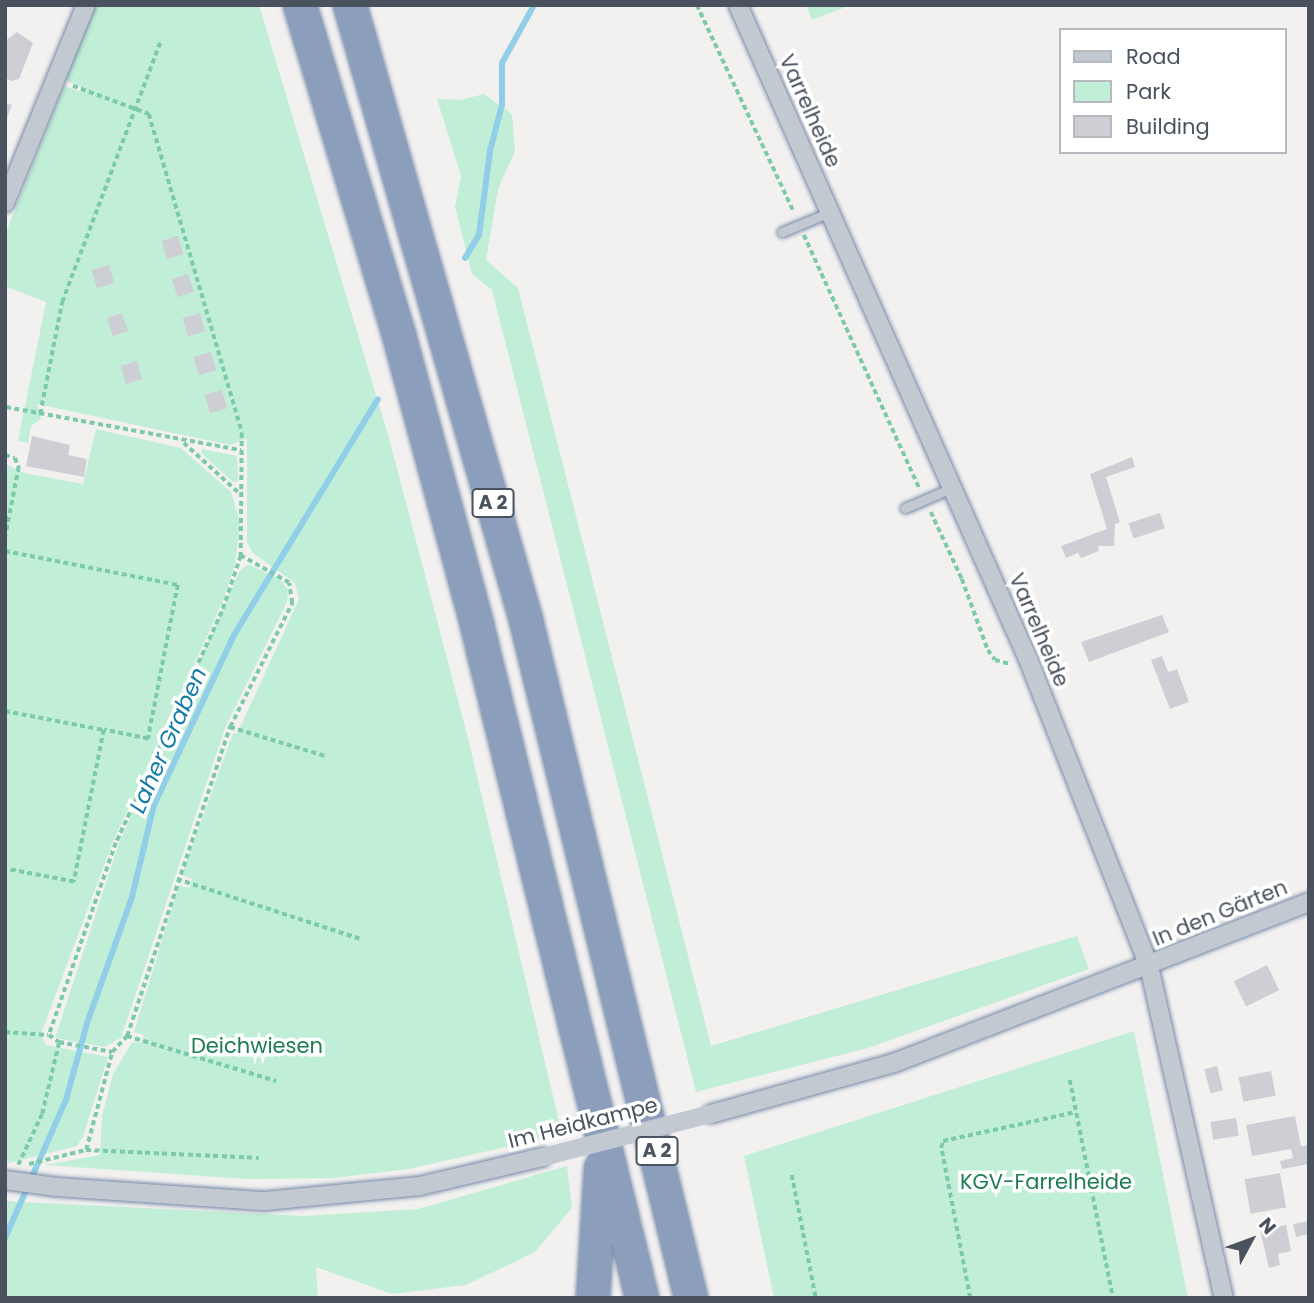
<!DOCTYPE html>
<meta charset="utf-8">
<style>
body{margin:0}
#map{position:relative;width:1314px;height:1303px;overflow:hidden;background:#f3f1f0;font-family:Poppins,sans-serif}
div>[style]{position:absolute}
[style*='--x']{left:calc(var(--x)*1px);top:calc(var(--y)*1px);width:calc(var(--w)*1px);rotate:calc(var(--a)*1deg)}
.green>*{inset:0;background:#c1eed6}
.stream>*{height:6px;margin:-3px;padding:0 3px;transform-origin:3px;border-radius:3px;background:#91cfe9}
.building>*{inset:0;background:#cecfd5;transform-origin:0 0}
.path>*{height:3.5px;margin-top:-1.75px;transform-origin:0;background:repeating-linear-gradient(90deg,#7bcaa9 0 5px,transparent 0 8.5px)}
.roads{filter:drop-shadow(0 0 2px #768aa8) drop-shadow(0 0 2px #768aa8)}
.service>*{height:9px;margin:-4.5px;padding:0 4.5px;transform-origin:4.5px;border-radius:4.5px;background:#c2c9d1}
.minor>*{height:18px;margin:-9px;padding:0 9px;transform-origin:9px;border-radius:9px;background:#c2c9d1}
.motorway>*{height:32px;margin:-16px;padding:0 16px;transform-origin:16px;border-radius:16px;background:#8b9fbd}
.minor-bridge>*{height:18px;margin:-9px;padding:0 9px;transform-origin:9px;border-radius:9px;background:#c2c9d1}
span{translate:-50% -50%;white-space:nowrap;text-align:center;line-height:1.15;-webkit-text-stroke:7px #fff;paint-order:stroke}
.shield-label span{padding:2px 5px;background:#fff;border:2px solid;border-radius:5px;-webkit-text-stroke-width:0}
.shield-label{font-size:19px;color:#49525d;font-weight:700}
.street-label{font-size:21px;color:#49525d}
.park-label{font-size:21px;color:#1c7d54}
.water-label{font-size:23px;color:#137ca6;font-style:italic}
.frame{position:absolute;inset:0;border:7px solid #49525d;pointer-events:none}
.legend{position:absolute;left:1059px;top:28px;width:228px;height:126px;box-sizing:border-box;background:#fff;border:2px solid #b6babe;margin:0;padding:9px 12px;list-style:none;font-size:21px;color:#49525d}
.legend li{display:flex;align-items:center;gap:14px;height:35px}
.legend b{width:35px;border:2px solid #b6babe}
.north{position:absolute;left:1216px;top:1205px;width:70px;height:70px;-webkit-text-stroke:5px #fff;paint-order:stroke;rotate:49deg;font-size:19px;font-weight:700;line-height:28px;text-align:center;color:#49525d}
.north::after{content:'';display:block;margin:auto;width:24px;height:32px;background:#49525d;clip-path:polygon(50% 0,100% 100%,50% 72%,0 100%)}
</style>
<div id="map">
<div class="green">
<i style="clip-path:polygon(95px 5px,259px 5px,389px 438px,468px 738px,562px 1134px,409px 1169px,334px 1178px,246px 1179px,45px 1165px,100px 1155px,102px 1116px,113px 1074px,132px 1042px,141px 1043px,144px 1035px,134px 1032px,179px 885px,189px 888px,192px 879px,182px 875px,233px 733px,237px 734px,299px 599px,295px 583px,253px 553px,247px 543px,247px 438px,230px 445px,37px 404px,41px 419px,31px 426px,28px 443px,18px 441px,46px 302px,5px 286px,5px 235px,64px 86px,82px 92px,83px 88px,65px 80px)"></i>
<i style="clip-path:polygon(806px 5px,851px 5px,812px 20px)"></i>
<i style="clip-path:polygon(484px 94px,512px 114px,515px 151px,498px 189px,486px 260px,518px 288px,711px 1046px,1077px 936px,1089px 969px,868px 1048px,696px 1092px,492px 290px,472px 274px,455px 207px,461px 176px,437px 99px,460px 100px)"></i>
<i style="clip-path:polygon(96px 429px,181px 448px,231px 492px,240px 522px,235px 564px,222px 603px,112px 844px,41px 1034px,46px 1045px,108px 1057px,83px 1137px,77px 1146px,5px 1164px,5px 464px,25px 473px,83px 484px)"></i>
<i style="clip-path:polygon(202px 449px,237px 456px,238px 481px,233px 482px,201px 453px)"></i>
<i style="clip-path:polygon(248px 564px,281px 580px,288px 590px,287px 602px,225px 728px,121px 1038px,104px 1047px,55px 1038px,119px 843px,239px 572px)"></i>
<i style="clip-path:polygon(1134px 1031px,1188px 1298px,774px 1298px,744px 1156px)"></i>
<i style="clip-path:polygon(567px 1166px,572px 1208px,535px 1252px,466px 1285px,392px 1294px,316px 1267px,318px 1298px,5px 1298px,5px 1201px,303px 1216px,418px 1209px)"></i>
</div>
<div class="stream">
<i style="--x:465;--y:258;--w:27;--a:-59"></i>
<i style="--x:479;--y:235;--w:85;--a:-82.5"></i>
<i style="--x:490;--y:151;--w:48;--a:-75.4"></i>
<i style="--x:502;--y:105;--w:42;--a:-90"></i>
<i style="--x:502;--y:63;--w:66;--a:-61.1"></i>
<i style="--x:5;--y:1238;--w:151;--a:-66.2"></i>
<i style="--x:66;--y:1100;--w:80;--a:-74.7"></i>
<i style="--x:87;--y:1023;--w:134;--a:-70.3"></i>
<i style="--x:132;--y:897;--w:95;--a:-76.6"></i>
<i style="--x:154;--y:805;--w:188;--a:-64.8"></i>
<i style="--x:234;--y:635;--w:276;--a:-58.6"></i>
</div>
<div class="building">
<i style="clip-path:polygon(17px 32px,33px 43px,19px 79px,12px 81px,5px 78px,5px 41px)"></i>
<i style="clip-path:polygon(5px 103px,12px 105px,5px 124px)"></i>
<i style="left:178px;top:236px;width:19px;height:17px;rotate:74deg"></i>
<i style="left:109px;top:265px;width:19px;height:18px;rotate:74deg"></i>
<i style="left:188px;top:274px;width:19px;height:17px;rotate:72deg"></i>
<i style="left:122px;top:313px;width:19px;height:16px;rotate:72deg"></i>
<i style="left:200px;top:313px;width:19px;height:18px;rotate:74deg"></i>
<i style="left:211px;top:352px;width:19px;height:18px;rotate:74deg"></i>
<i style="left:137px;top:361px;width:19px;height:17px;rotate:74deg"></i>
<i style="left:222px;top:390px;width:19px;height:18px;rotate:74deg"></i>
<i style="clip-path:polygon(32px 436px,70px 445px,68px 455px,87px 459px,84px 477px,26px 466px)"></i>
<i style="clip-path:polygon(1132px 457px,1135px 467px,1106px 477px,1120px 522px,1115px 524px,1114px 546px,1098px 546px,1099px 551px,1081px 558px,1078px 553px,1066px 558px,1061px 546px,1107px 529px,1090px 474px)"></i>
<i style="left:1160px;top:513px;width:16px;height:33px;rotate:72deg"></i>
<i style="clip-path:polygon(1162px 615px,1169px 632px,1089px 662px,1081px 642px)"></i>
<i style="clip-path:polygon(1162px 656px,1168px 672px,1177px 669px,1189px 702px,1170px 709px,1151px 660px)"></i>
<i style="left:1267px;top:965px;width:28px;height:37px;rotate:64deg"></i>
<i style="left:1217px;top:1066px;width:25px;height:13px;rotate:76deg"></i>
<i style="left:1271px;top:1071px;width:25px;height:33px;rotate:79deg"></i>
<i style="clip-path:polygon(1295px 1116px,1301px 1146px,1309px 1145px,1309px 1164px,1282px 1169px,1280px 1161px,1293px 1158px,1291px 1149px,1252px 1156px,1246px 1125px)"></i>
<i style="left:1236px;top:1118px;width:18px;height:26px;rotate:81deg"></i>
<i style="left:1280px;top:1173px;width:35px;height:36px;rotate:80deg"></i>
<i style="clip-path:polygon(1309px 1221px,1309px 1234px,1296px 1237px,1293px 1224px)"></i>
<i style="clip-path:polygon(1286px 1225px,1291px 1251px,1278px 1254px,1280px 1265px,1269px 1268px,1260px 1230px)"></i>
</div>
<div class="path">
<i style="--x:697;--y:5;--w:229;--a:64.9"></i>
<i style="--x:73;--y:86;--w:81;--a:20.2"></i>
<i style="--x:149;--y:114;--w:332;--a:73.7"></i>
<i style="--x:242;--y:433;--w:123;--a:90.5"></i>
<i style="--x:804;--y:235;--w:279;--a:65.5"></i>
<i style="--x:6;--y:407;--w:239;--a:10.4"></i>
<i style="--x:40;--y:414;--w:114;--a:-78.9"></i>
<i style="--x:62;--y:302;--w:277;--a:-69.3"></i>
<i style="--x:184;--y:443;--w:76;--a:42.3"></i>
<i style="--x:5;--y:455;--w:10;--a:17"></i>
<i style="--x:15;--y:458;--w:10;--a:66"></i>
<i style="--x:19;--y:467;--w:73;--a:101"></i>
<i style="--x:931;--y:512;--w:74;--a:65.2"></i>
<i style="--x:962;--y:579;--w:76;--a:69.9"></i>
<i style="--x:988;--y:650;--w:12;--a:55"></i>
<i style="--x:995;--y:660;--w:16;--a:15"></i>
<i style="--x:5;--y:551;--w:176;--a:11.1"></i>
<i style="--x:178;--y:585;--w:157;--a:101"></i>
<i style="--x:148;--y:739;--w:45;--a:-168.4"></i>
<i style="--x:5;--y:711;--w:101;--a:10.9"></i>
<i style="--x:104;--y:730;--w:155;--a:101.2"></i>
<i style="--x:74;--y:882;--w:70;--a:-169.3"></i>
<i style="--x:230;--y:727;--w:99;--a:17"></i>
<i style="--x:177;--y:879;--w:194;--a:18.1"></i>
<i style="--x:5;--y:1032;--w:43;--a:4"></i>
<i style="--x:127;--y:1036;--w:156;--a:16.8"></i>
<i style="--x:1070;--y:1080;--w:222;--a:78.8"></i>
<i style="--x:86;--y:1150;--w:101;--a:-75.1"></i>
<i style="--x:112;--y:1052;--w:22;--a:-47"></i>
<i style="--x:127;--y:1036;--w:326;--a:-71.6"></i>
<i style="--x:230;--y:727;--w:139;--a:-63.4"></i>
<i style="--x:292;--y:603;--w:20;--a:-99"></i>
<i style="--x:289;--y:583;--w:55;--a:-150.6"></i>
<i style="--x:241;--y:556;--w:59;--a:108.7"></i>
<i style="--x:222;--y:612;--w:254;--a:114.6"></i>
<i style="--x:116;--y:843;--w:203;--a:109.2"></i>
<i style="--x:49;--y:1035;--w:12;--a:35"></i>
<i style="--x:59;--y:1042;--w:54;--a:10.7"></i>
<i style="--x:29;--y:1164;--w:59;--a:-13.8"></i>
<i style="--x:86;--y:1150;--w:173;--a:2.6"></i>
<i style="--x:18;--y:1165;--w:56;--a:-64.8"></i>
<i style="--x:42;--y:1114;--w:74;--a:-76.7"></i>
<i style="--x:792;--y:1175;--w:125;--a:79"></i>
<i style="--x:970;--y:1298;--w:153;--a:-100.9"></i>
<i style="--x:941;--y:1148;--w:7;--a:-74"></i>
<i style="--x:943;--y:1141;--w:136;--a:-12.3"></i>
</div>
<div class="roads">
<div class="service">
<i style="--x:782;--y:232;--w:52;--a:-22.6"></i>
<i style="--x:905;--y:508;--w:53;--a:-23.2"></i>
</div>
<div class="minor">
<i style="--x:738;--y:5;--w:715;--a:66.09"></i>
<i style="--x:1028;--y:659;--w:330;--a:68.5"></i>
<i style="--x:1149;--y:966;--w:340;--a:77.3"></i>
<i style="--x:5;--y:203;--w:214;--a:-67.8"></i>
<i style="--x:711;--y:1114;--w:190;--a:-15.6"></i>
<i style="--x:894;--y:1063;--w:445;--a:-21.2"></i>
<i style="--x:5;--y:1180;--w:52;--a:7.7"></i>
<i style="--x:57;--y:1187;--w:208;--a:3.9"></i>
<i style="--x:265;--y:1201;--w:156;--a:-5.5"></i>
<i style="--x:420;--y:1186;--w:126;--a:-13.3"></i>
</div>
<div class="motorway">
<i style="--x:300;--y:5;--w:345;--a:73.3"></i>
<i style="--x:399;--y:335;--w:300;--a:74.9"></i>
<i style="--x:477;--y:625;--w:693;--a:76.22"></i>
<i style="--x:350;--y:5;--w:636;--a:74.02"></i>
<i style="--x:525;--y:616;--w:702;--a:76.32"></i>
<i style="--x:593;--y:1298;--w:130;--a:-86.5"></i>
</div>
</div>
<div class="minor-bridge">
<i style="--x:543;--y:1157;--w:173;--a:-14.4"></i>
</div>
<div class="shield-label">
<span style="left:493px;top:503px">A 2</span>
<span style="left:657px;top:1151px">A 2</span>
</div>
<div class="street-label">
<span style="left:810px;top:111px;rotate:66deg">Varrelheide</span>
<span style="left:1039px;top:630px;rotate:67deg">Varrelheide</span>
<span style="left:1220px;top:913px;rotate:-22deg">In den Gärten</span>
<span style="left:583px;top:1123px;rotate:-14deg">Im Heidkampe</span>
</div>
<div class="park-label">
<span style="left:257px;top:1046px">Deichwiesen</span>
<span style="left:1046px;top:1182px">KGV-Farrelheide</span>
</div>
<div class="water-label">
<span style="left:168px;top:740px;rotate:-66deg">Laher Graben</span>
</div>
<div class="frame"></div>
<ul class="legend">
<li><b style="height:9px;background:#c2c9d1"></b>Road</li>
<li><b style="height:19px;background:#c1eed6"></b>Park</li>
<li><b style="height:19px;background:#cecfd5"></b>Building</li>
</ul>
<div class="north">N</div>
</div>
